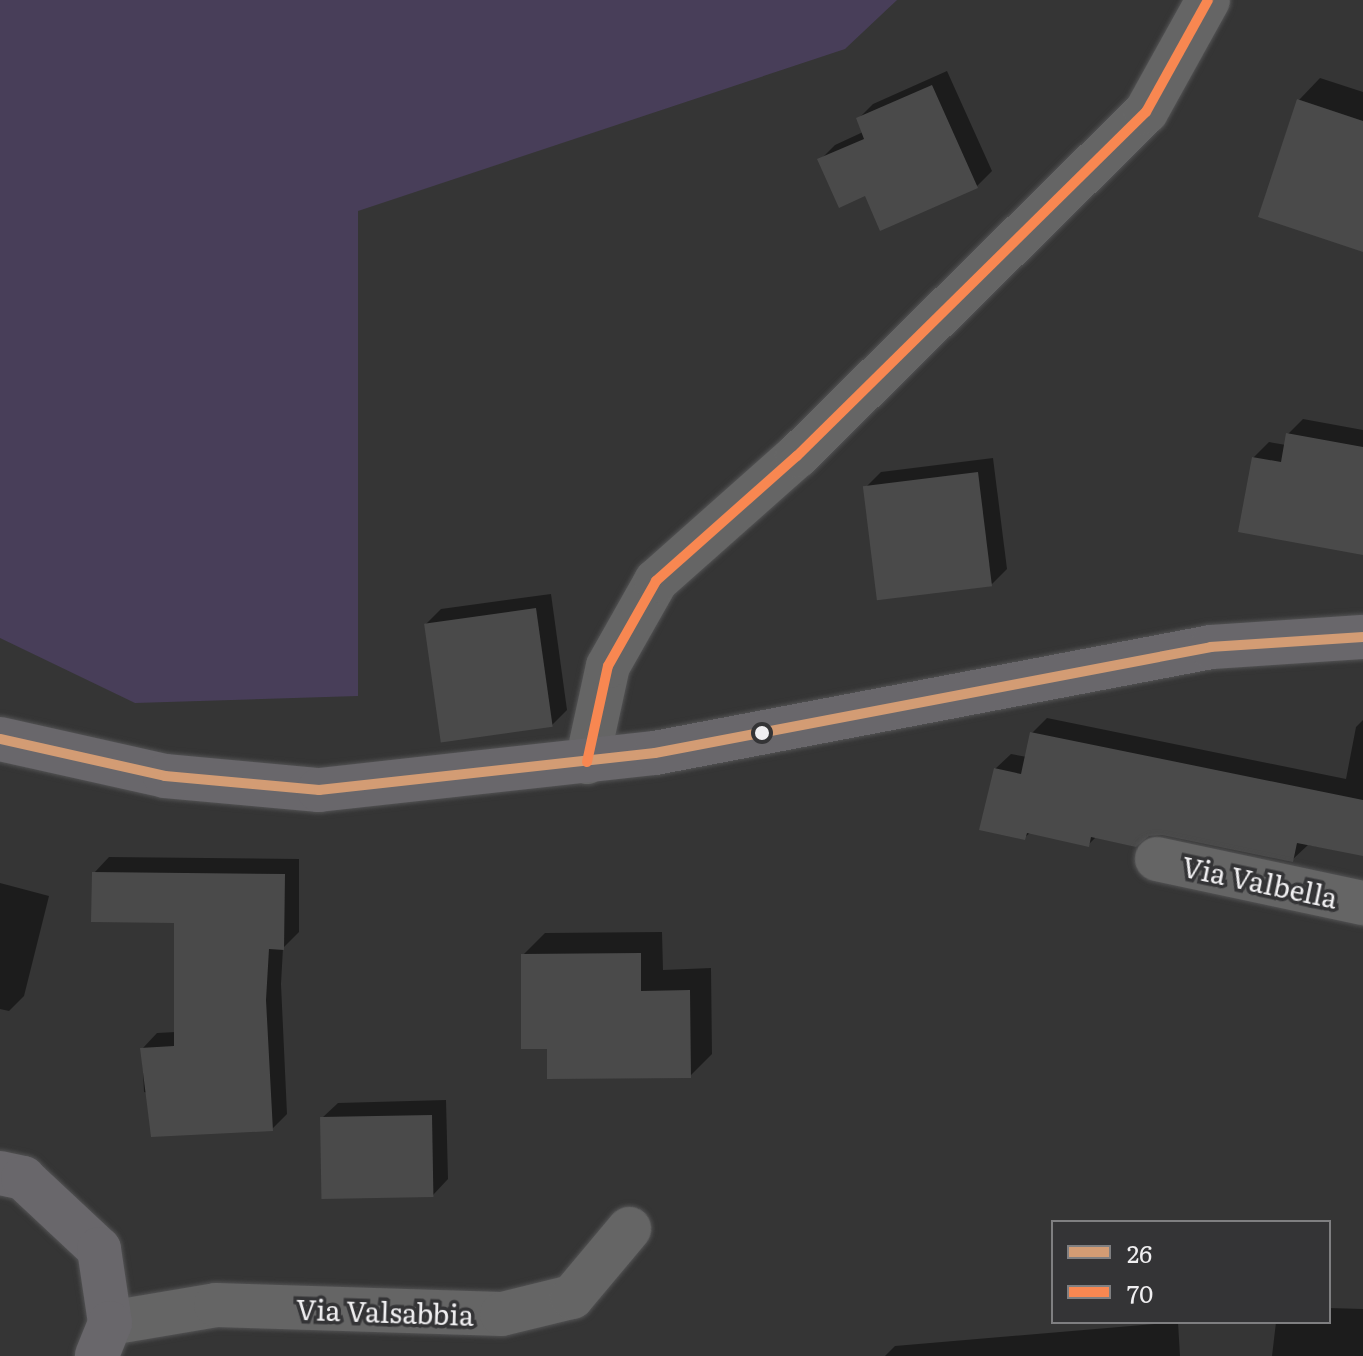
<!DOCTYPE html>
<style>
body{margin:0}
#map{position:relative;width:1363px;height:1356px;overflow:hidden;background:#353535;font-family:Literata,serif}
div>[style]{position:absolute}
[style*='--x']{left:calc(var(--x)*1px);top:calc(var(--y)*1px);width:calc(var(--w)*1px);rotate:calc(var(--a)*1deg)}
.green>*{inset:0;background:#483e59}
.shadow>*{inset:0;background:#0007}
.building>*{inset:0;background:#4a4a4a;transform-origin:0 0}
.roads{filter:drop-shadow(0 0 2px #535354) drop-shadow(0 0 2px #535354)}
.street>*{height:44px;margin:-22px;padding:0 22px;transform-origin:22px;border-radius:22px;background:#656565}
.secondary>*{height:44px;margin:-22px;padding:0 22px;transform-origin:22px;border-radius:22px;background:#69676b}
.bus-1>*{height:10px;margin:-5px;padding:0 5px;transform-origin:5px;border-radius:5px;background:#d39c74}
.bus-2>*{height:10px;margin:-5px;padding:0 5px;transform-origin:5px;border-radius:5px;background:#f88751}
.dots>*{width:22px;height:22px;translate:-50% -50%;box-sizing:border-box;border:4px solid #343436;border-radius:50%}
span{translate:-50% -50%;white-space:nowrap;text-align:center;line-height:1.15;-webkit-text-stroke:7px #343436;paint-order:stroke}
.street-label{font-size:28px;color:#f0eff1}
.legend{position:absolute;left:1051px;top:1220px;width:280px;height:104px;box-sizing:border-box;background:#343436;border:2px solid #7f7f81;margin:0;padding:10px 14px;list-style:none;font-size:24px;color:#f0eff1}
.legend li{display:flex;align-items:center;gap:16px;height:40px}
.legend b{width:40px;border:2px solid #7f7f81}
</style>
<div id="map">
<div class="green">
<i style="clip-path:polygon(0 0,897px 0,845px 49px,358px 211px,358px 696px,135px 703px,0 638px)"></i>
</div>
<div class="shadow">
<i style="clip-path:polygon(947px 71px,992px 171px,977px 186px,866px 194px,820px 160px,835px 145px,863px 132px,858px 119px,873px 104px)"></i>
<i style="clip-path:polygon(1320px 78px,1363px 92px,1363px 249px,1299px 100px)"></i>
<i style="clip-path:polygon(1303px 419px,1363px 430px,1363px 553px,1253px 458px,1269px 442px,1286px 445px,1288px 434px)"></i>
<i style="clip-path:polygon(993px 458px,1007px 569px,992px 584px,866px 487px,881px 472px)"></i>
<i style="clip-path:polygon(551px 594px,567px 710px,552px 725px,426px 624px,441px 609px)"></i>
<i style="clip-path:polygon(1047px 718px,1346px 779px,1356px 727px,1363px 720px,1363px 854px,1308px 845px,1292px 860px,1162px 833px,1097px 836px,1088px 845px,1031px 832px,1024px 838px,995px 769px,1011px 754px,1027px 757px,1032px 733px)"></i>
<i style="clip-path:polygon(109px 857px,299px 859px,299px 932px,283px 948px,281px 984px,287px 1114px,272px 1129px,144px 1092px,142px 1049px,157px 1033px,176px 1032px,176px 921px,94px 873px)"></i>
<i style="clip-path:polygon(0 883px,49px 896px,24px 996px,9px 1011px,0 1009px)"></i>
<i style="clip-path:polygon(662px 932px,663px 970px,711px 968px,712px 1054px,690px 1076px,549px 1047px,523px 955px,545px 933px)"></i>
<i style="clip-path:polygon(446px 1100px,448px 1179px,433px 1195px,322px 1118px,338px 1103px)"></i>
<i style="clip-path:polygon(1329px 1308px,1363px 1309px,1363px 1356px,1272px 1356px,1276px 1322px,1329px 1322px)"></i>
<i style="clip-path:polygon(1178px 1322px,1180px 1356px,885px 1356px,895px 1346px)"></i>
</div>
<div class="building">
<i style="clip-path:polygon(932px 85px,978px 188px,880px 231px,865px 196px,839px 208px,817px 159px,864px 139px,856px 118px)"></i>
<i style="clip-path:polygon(1297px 99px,1363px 121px,1363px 252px,1258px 217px)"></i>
<i style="clip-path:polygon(1286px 433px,1363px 447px,1363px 555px,1238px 532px,1252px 457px,1281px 462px)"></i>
<i style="left:978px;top:472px;width:115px;height:116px;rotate:83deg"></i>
<i style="left:536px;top:608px;width:120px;height:113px;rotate:82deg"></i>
<i style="clip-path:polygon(1030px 732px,1363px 800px,1363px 856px,1297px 843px,1293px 862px,1162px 835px,1149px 836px,1136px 847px,1091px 837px,1089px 847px,1027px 833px,1025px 840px,979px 830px,994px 768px,1021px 774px)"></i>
<i style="clip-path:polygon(92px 872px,285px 874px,284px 950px,269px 949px,266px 1000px,273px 1131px,151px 1137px,140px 1048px,174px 1046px,174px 923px,91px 922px)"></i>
<i style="clip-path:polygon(641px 953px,641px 991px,690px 990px,691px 1078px,547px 1079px,547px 1049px,521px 1049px,521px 954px)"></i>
<i style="left:432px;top:1115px;width:82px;height:112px;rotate:89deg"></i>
</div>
<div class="roads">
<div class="street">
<i style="--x:587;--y:762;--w:98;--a:-77.7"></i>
<i style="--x:608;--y:666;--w:98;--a:-60.5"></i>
<i style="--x:656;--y:581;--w:188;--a:-41.6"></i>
<i style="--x:797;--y:456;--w:490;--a:-44.6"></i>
<i style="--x:1146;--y:112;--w:128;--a:-61"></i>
<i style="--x:1157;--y:859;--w:211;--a:12.1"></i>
<i style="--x:110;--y:1323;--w:108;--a:-9.6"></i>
<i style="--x:216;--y:1305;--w:286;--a:1.8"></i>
<i style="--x:502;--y:1314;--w:72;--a:-13.7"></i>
<i style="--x:572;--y:1297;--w:89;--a:-50"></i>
</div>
<div class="secondary">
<i style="--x:0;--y:739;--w:169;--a:12.6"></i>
<i style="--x:165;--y:776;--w:155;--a:5.2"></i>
<i style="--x:319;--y:790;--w:338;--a:-6.3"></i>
<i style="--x:655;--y:753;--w:566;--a:-10.79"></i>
<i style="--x:1211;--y:647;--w:152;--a:-3.8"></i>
<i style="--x:0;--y:1173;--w:24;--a:12"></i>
<i style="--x:23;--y:1178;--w:104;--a:43.1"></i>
<i style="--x:99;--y:1249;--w:75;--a:81.5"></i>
<i style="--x:110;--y:1323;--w:35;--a:112"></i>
</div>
</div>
<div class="bus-1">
<i style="--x:0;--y:739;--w:169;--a:12.6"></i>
<i style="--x:165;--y:776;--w:155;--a:5.2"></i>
<i style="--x:319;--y:790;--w:338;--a:-6.3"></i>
<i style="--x:655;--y:753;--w:566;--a:-10.79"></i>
<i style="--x:1211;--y:647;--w:152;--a:-3.8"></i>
</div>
<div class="bus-2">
<i style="--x:587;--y:762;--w:98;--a:-77.7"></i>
<i style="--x:608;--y:666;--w:98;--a:-60.5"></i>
<i style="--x:656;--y:581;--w:188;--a:-41.6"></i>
<i style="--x:797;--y:456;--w:490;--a:-44.6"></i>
<i style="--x:1146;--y:112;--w:128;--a:-61"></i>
</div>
<div class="dots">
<i style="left:762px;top:733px;background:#f0eff1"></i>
</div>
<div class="street-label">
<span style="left:1260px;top:881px;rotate:12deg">Via Valbella</span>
<span style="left:385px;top:1311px;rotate:2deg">Via Valsabbia</span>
</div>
<ul class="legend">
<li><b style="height:10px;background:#d39c74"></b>26</li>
<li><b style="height:10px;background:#f88751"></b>70</li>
</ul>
</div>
